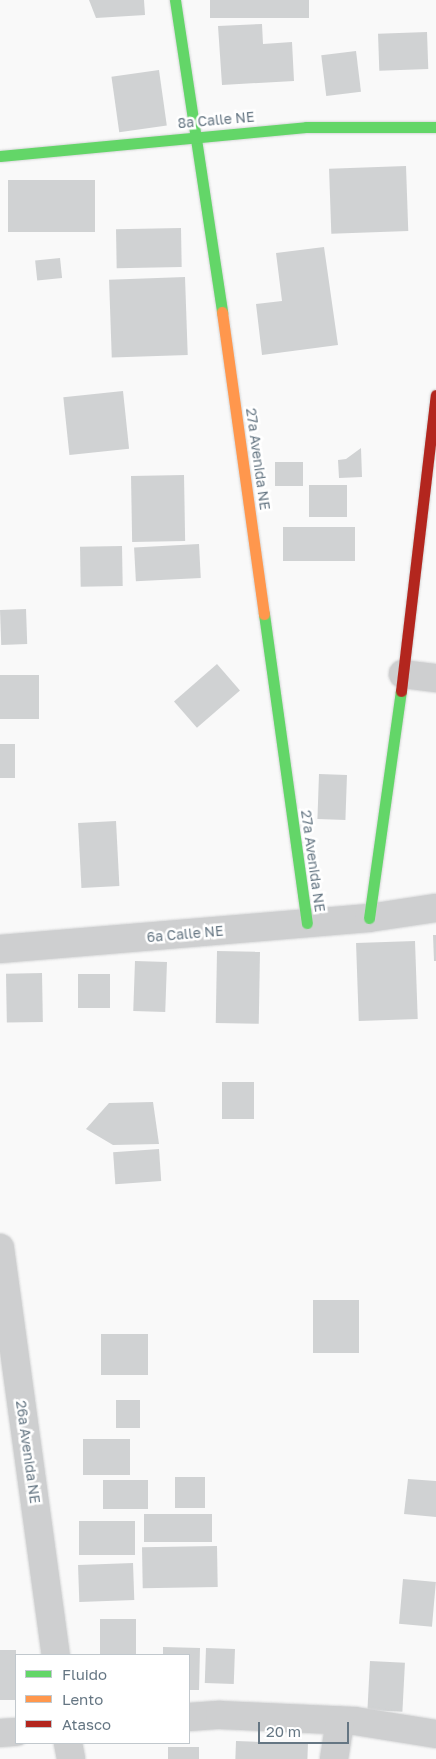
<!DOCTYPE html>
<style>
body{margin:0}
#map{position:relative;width:436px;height:1759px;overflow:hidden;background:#f9f9f9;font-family:"Golos Text",sans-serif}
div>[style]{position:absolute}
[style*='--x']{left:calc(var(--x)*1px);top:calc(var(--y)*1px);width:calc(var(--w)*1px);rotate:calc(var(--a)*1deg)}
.building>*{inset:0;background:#d0d2d3;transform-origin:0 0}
.roads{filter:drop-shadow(0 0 1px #d5d6d7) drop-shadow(0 0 1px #d5d6d7)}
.street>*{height:28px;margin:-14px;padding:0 14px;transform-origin:14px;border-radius:14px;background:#cecfd0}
.fast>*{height:11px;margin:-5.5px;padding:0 5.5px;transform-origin:5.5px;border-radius:5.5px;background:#63d668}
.slow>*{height:11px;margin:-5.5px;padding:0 5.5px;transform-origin:5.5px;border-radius:5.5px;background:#ff974d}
.jam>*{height:11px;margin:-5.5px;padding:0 5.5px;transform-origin:5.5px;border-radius:5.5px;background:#b3261e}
span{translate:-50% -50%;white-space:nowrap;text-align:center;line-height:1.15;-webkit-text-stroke:5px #fff;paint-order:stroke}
.street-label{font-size:14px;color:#657683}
.legend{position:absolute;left:15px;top:1654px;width:175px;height:90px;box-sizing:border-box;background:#fff;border:1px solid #c1c8cd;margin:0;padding:6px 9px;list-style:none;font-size:15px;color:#657683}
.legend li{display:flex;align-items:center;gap:10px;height:25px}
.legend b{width:25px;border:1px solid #c1c8cd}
.scale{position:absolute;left:258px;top:1722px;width:91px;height:22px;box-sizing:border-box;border:2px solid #657683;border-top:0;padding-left:6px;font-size:15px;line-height:18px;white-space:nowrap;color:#657683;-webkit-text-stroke:4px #fff;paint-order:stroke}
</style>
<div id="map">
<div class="building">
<i style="clip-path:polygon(89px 0,144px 0,145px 15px,96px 18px)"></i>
<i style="left:210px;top:0;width:99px;height:18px"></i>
<i style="clip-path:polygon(262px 24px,263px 44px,292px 42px,294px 81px,222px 85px,218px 26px)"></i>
<i style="left:427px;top:32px;width:37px;height:49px;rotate:88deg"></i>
<i style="left:356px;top:51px;width:41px;height:35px;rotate:83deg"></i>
<i style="left:159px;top:70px;width:56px;height:48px;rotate:82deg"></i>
<i style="left:406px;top:166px;width:65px;height:77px;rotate:88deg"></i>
<i style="left:8px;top:180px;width:87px;height:52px"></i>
<i style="left:181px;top:228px;width:39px;height:65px;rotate:89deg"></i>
<i style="clip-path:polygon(324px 247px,338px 345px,262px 355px,256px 304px,282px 301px,276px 253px)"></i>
<i style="left:60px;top:258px;width:20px;height:25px;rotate:84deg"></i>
<i style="left:185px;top:277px;width:78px;height:76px;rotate:88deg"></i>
<i style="left:123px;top:391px;width:58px;height:60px;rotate:84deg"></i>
<i style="clip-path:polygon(361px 448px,362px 477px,339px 478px,338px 460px,346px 459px)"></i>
<i style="left:275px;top:462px;width:28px;height:24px"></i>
<i style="left:184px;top:475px;width:66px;height:53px;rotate:89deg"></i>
<i style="left:309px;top:485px;width:38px;height:32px"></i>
<i style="left:355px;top:527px;width:34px;height:72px;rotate:90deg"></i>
<i style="left:199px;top:544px;width:34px;height:65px;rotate:87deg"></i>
<i style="left:122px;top:546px;width:40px;height:42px;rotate:89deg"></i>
<i style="left:26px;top:609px;width:35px;height:26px;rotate:88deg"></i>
<i style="left:217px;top:664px;width:35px;height:57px;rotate:49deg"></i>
<i style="left:39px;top:675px;width:44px;height:39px;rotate:90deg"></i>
<i style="left:0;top:744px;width:15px;height:34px"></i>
<i style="left:319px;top:774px;width:28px;height:45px;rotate:2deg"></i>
<i style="left:116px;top:821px;width:65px;height:38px;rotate:87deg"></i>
<i style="clip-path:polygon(433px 935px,436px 935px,436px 961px,434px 961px)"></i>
<i style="left:415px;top:941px;width:78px;height:59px;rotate:88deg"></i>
<i style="left:217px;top:951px;width:43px;height:72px;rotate:1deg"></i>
<i style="left:135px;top:961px;width:32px;height:50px;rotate:2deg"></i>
<i style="left:42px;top:973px;width:49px;height:36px;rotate:89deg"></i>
<i style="left:78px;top:974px;width:32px;height:34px"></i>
<i style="left:222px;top:1082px;width:32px;height:37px"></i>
<i style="clip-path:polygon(153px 1102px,159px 1144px,113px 1145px,86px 1129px,109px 1103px)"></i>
<i style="left:159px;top:1149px;width:32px;height:46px;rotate:86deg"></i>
<i style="left:313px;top:1300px;width:46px;height:53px"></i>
<i style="left:101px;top:1334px;width:47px;height:41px"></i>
<i style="left:116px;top:1400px;width:24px;height:28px"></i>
<i style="left:130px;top:1439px;width:36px;height:47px;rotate:90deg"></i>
<i style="left:175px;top:1477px;width:30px;height:31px"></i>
<i style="clip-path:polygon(408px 1479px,436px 1481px,436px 1517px,404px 1514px)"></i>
<i style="left:103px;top:1480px;width:45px;height:29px"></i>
<i style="left:212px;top:1514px;width:28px;height:68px;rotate:90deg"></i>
<i style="left:135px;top:1521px;width:34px;height:56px;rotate:90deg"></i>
<i style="left:217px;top:1546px;width:41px;height:75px;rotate:89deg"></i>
<i style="left:133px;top:1563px;width:37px;height:55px;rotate:88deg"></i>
<i style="left:403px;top:1579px;width:33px;height:45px;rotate:5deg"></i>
<i style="left:100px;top:1619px;width:36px;height:36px"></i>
<i style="clip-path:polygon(163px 1647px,200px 1648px,199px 1690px,189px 1690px,189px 1655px,163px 1655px)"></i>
<i style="left:206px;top:1648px;width:29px;height:35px;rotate:2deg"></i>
<i style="left:0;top:1650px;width:16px;height:50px"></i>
<i style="left:370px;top:1661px;width:35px;height:49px;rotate:3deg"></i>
<i style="left:236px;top:1741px;width:72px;height:18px;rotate:2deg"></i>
<i style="left:199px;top:1747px;width:12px;height:31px;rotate:90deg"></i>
</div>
<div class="roads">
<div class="street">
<i style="--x:403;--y:674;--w:33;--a:7"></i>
<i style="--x:0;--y:949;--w:370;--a:-4.8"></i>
<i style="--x:369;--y:918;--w:68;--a:-8.5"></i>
<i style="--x:0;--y:1248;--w:411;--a:82.2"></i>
<i style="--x:189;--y:1717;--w:31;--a:-4"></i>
<i style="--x:220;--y:1715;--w:135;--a:2.5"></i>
<i style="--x:355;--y:1721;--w:82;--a:9.1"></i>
<i style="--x:0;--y:1733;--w:16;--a:-4"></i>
<i style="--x:68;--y:1743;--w:16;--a:79"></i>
<i style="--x:334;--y:1759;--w:39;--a:-81"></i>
</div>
<div class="fast">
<i style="--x:175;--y:0;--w:316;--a:81.4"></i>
<i style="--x:0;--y:156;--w:307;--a:-5.4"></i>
<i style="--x:306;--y:127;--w:130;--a:0"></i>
<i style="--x:264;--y:614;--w:312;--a:82.1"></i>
<i style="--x:369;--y:918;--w:229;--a:-82"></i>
</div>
<div class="slow">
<i style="--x:222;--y:312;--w:305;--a:82.1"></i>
</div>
<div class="jam">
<i style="--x:401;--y:691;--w:298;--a:-83.3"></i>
</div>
</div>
<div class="street-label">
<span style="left:216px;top:120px;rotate:-5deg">8a Calle NE</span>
<span style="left:258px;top:459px;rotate:82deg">27a Avenida NE</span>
<span style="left:313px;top:861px;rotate:82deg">27a Avenida NE</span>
<span style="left:185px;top:934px;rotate:-5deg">6a Calle NE</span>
<span style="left:28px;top:1452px;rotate:82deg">26a Avenida NE</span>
</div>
<ul class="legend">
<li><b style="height:6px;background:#63d668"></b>Fluido</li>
<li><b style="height:6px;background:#ff974d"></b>Lento</li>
<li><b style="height:6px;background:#b3261e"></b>Atasco</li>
</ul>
<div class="scale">20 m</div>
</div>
